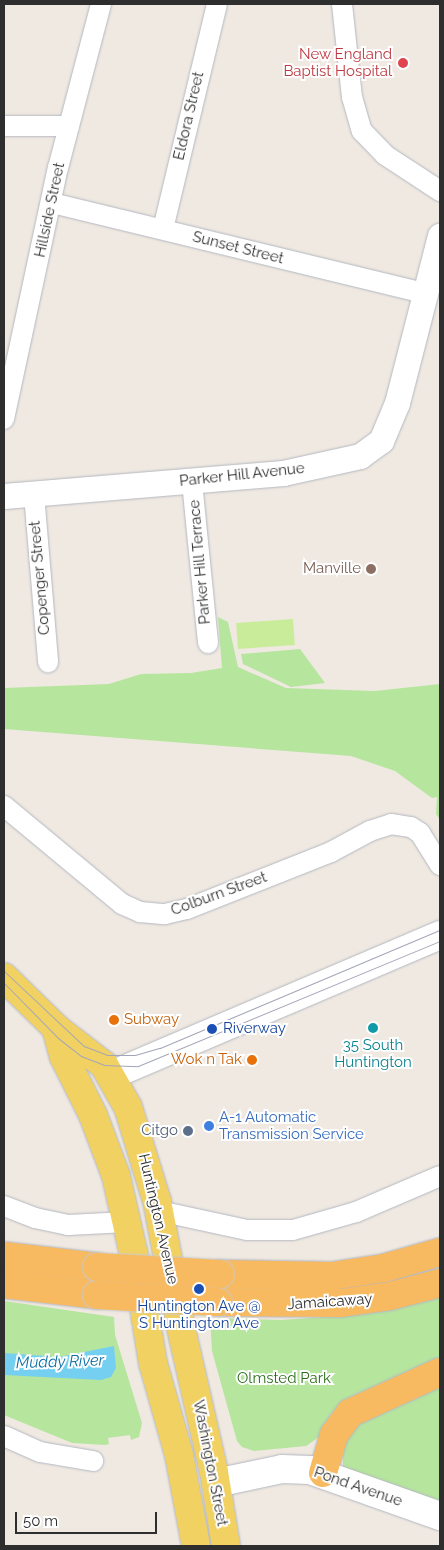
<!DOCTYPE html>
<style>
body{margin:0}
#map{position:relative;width:444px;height:1550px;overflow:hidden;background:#efe9e1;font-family:Raleway,sans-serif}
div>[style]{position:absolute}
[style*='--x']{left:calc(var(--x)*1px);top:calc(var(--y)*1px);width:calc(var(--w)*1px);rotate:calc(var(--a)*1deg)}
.green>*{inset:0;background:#b6e59e}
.pitch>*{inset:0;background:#c9ec9a;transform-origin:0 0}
.water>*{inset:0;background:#75cff0}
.roads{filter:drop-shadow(0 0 1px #b4b7c1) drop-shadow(0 0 1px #b4b7c1)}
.minor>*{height:20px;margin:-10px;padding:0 10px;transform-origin:10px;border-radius:10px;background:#fff}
.tertiary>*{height:25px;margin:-12.5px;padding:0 12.5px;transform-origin:12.5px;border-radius:12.5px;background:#fff}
.secondary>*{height:28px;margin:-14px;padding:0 14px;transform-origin:14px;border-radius:14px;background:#fff}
.primary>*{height:28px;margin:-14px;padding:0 14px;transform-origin:14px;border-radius:14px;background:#f2d163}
.trunk>*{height:28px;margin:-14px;padding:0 14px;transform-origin:14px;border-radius:14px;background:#f8ba60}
.tram>*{height:1px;margin:-0.5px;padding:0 0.5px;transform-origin:0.5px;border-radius:0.5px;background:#a3a6b8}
.bridges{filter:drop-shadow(0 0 1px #c9c9c9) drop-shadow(0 0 1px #c9c9c9)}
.trunk-bridge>*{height:28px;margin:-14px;padding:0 14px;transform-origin:14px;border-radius:14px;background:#f8ba60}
.dots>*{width:14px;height:14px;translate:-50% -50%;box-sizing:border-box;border:2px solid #fff;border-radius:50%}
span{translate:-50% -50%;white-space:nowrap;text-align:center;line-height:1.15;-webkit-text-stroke:4px #fff;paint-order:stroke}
.health-label{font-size:15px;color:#be3a42}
.right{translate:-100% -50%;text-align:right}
.street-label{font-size:15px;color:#2e2e2e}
.education-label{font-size:15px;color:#785e54}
.food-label{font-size:15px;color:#c56008}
.left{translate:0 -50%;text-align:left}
.transit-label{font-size:15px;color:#164399}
.culture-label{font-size:15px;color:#0d838f}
.shop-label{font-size:15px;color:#366cbe}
.service-label{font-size:15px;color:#4e5e75}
.park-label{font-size:15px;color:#2c6e1b}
.water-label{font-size:16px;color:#0d6fa3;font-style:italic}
.frame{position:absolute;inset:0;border:5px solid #2e2e2e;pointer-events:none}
.scale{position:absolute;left:15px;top:1512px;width:142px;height:22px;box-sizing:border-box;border:2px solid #2e2e2e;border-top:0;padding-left:6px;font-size:15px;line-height:18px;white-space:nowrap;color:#2e2e2e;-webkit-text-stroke:4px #fff;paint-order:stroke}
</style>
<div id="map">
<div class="green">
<i style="clip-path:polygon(218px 617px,228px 622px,238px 667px,286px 688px,375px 691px,440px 684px,440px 820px,436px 814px,437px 797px,432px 798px,395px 771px,351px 756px,4px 729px,4px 688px,109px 684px,141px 674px,191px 673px,222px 668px)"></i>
<i style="clip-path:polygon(300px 649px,325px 683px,291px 687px,243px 664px,241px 654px)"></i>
<i style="clip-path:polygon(440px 1296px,440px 1358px,349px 1398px,331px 1414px,319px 1437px,306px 1446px,254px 1451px,242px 1447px,237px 1441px,212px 1351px,210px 1318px,281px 1320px,324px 1317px,366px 1312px)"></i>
<i style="clip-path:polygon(4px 1301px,114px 1317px,115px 1335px,142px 1423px,139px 1437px,131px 1440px,130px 1435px,108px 1438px,109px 1444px,105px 1445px,72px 1443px,4px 1415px)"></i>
<i style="clip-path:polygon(440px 1385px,440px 1504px,343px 1468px,343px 1441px,359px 1421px)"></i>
</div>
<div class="pitch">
<i style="left:293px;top:619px;width:26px;height:57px;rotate:86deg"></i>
</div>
<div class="water">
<i style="clip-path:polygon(114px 1346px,116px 1368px,111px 1377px,101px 1380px,4px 1375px,4px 1353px,59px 1357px)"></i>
</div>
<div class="roads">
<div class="minor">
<i style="--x:342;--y:4;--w:94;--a:83.9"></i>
<i style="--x:352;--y:97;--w:35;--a:74"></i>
<i style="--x:362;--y:131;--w:33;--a:46"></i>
<i style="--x:385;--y:155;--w:66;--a:33.2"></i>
<i style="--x:4;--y:126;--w:65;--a:0"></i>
<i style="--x:52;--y:203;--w:382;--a:13.6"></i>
<i style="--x:163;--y:229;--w:231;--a:-76.5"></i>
<i style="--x:4;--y:419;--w:257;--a:-77.9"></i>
<i style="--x:58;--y:168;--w:170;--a:-75.3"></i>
<i style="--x:192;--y:482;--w:162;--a:84.3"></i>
<i style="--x:34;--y:494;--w:169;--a:85.2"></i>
<i style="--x:4;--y:806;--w:153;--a:39.7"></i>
<i style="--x:122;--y:904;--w:20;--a:24"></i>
<i style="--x:140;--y:912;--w:25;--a:5"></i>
<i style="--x:165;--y:914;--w:23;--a:-13"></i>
<i style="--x:187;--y:909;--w:155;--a:-21.6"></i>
<i style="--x:331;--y:852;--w:44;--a:-28.3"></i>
<i style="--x:370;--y:831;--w:22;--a:-18"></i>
<i style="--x:391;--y:824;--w:20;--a:9"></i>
<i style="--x:411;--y:827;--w:11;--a:34"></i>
<i style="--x:420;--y:833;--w:38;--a:58"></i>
<i style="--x:4;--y:1206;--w:33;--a:21"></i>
<i style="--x:35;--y:1218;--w:34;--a:12"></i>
<i style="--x:68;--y:1225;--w:59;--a:-2.9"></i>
<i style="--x:159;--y:1211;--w:90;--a:12.2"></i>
<i style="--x:247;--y:1230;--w:46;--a:0"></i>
<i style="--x:293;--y:1230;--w:66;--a:-15.9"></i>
<i style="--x:356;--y:1212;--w:91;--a:-23.2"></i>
<i style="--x:4;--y:1436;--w:39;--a:24"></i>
<i style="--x:40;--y:1452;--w:54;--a:9.6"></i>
</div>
<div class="tertiary">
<i style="--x:4;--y:496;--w:280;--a:-4.7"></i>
<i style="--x:283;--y:473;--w:79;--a:-12.4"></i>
<i style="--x:360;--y:456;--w:26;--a:-36"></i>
<i style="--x:381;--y:441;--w:41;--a:-67.2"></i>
<i style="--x:397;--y:403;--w:173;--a:-75.6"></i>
</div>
<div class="secondary">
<i style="--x:112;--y:1075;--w:357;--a:-23.1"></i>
<i style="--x:216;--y:1483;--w:67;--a:-12"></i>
<i style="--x:282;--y:1469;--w:28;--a:2"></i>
<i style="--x:310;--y:1470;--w:138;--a:19.5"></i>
</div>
<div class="primary">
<i style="--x:4;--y:977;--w:73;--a:44.4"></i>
<i style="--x:56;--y:1028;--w:61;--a:37.6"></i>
<i style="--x:104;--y:1065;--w:48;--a:60.3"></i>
<i style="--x:128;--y:1107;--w:98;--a:72.9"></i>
<i style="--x:157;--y:1201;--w:138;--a:79.2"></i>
<i style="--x:183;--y:1337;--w:139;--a:77.1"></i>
<i style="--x:214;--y:1472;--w:75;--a:80.8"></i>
<i style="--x:56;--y:1028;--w:30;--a:75"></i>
<i style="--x:64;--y:1057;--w:65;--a:63.4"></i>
<i style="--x:93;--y:1115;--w:65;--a:69.3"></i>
<i style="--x:116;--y:1176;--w:104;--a:77.2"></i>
<i style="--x:139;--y:1277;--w:87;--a:80.8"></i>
<i style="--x:153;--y:1363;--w:96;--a:74.2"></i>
<i style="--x:179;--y:1455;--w:93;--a:79.4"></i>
</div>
<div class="trunk">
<i style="--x:4;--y:1256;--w:94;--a:6.7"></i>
<i style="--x:220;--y:1274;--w:112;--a:1"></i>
<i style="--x:332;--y:1276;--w:53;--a:-8.7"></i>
<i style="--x:384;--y:1268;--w:58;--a:-15.9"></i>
<i style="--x:4;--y:1284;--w:94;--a:6.7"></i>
<i style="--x:218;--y:1302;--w:123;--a:0.5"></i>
<i style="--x:341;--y:1303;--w:49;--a:-8.1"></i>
<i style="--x:390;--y:1296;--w:52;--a:-14.6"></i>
<i style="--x:323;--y:1473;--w:40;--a:-74"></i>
<i style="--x:334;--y:1435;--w:27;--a:-54"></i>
<i style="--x:350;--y:1413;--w:99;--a:-24.5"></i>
</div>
</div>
<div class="tram">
<i style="--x:4;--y:971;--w:110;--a:43.2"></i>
<i style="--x:84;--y:1046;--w:25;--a:21"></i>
<i style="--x:107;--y:1055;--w:28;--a:0"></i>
<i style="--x:135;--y:1055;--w:26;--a:-16"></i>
<i style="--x:160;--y:1048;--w:304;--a:-22.9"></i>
<i style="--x:4;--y:983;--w:77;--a:45.5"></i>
<i style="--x:58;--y:1038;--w:29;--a:38"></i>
<i style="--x:81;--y:1056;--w:25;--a:21"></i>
<i style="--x:104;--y:1065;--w:34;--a:2"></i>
<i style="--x:138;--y:1066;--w:327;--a:-22.5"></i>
</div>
<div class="bridges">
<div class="trunk-bridge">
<i style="--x:97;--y:1267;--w:123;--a:3.3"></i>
<i style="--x:97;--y:1295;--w:121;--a:3.3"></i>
</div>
</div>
<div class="dots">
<i style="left:403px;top:63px;background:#e0444e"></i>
<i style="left:371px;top:569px;background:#8d6e63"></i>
<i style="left:114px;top:1020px;background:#e8710a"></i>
<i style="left:373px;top:1028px;background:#0f9aa8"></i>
<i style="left:212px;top:1029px;background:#1a4fb4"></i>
<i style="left:252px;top:1060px;background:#e8710a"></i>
<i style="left:209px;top:1126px;background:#3f7fe0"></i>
<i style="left:188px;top:1131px;background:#5c6f8a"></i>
<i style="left:199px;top:1289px;background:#1a4fb4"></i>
</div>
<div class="health-label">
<span class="right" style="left:392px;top:63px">New England<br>Baptist Hospital</span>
</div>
<div class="street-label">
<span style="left:189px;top:116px;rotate:-77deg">Eldora Street</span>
<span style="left:50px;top:210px;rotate:-78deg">Hillside Street</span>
<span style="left:238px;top:248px;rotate:14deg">Sunset Street</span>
<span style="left:242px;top:475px;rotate:-6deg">Parker Hill Avenue</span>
<span style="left:200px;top:562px;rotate:-95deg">Parker Hill Terrace</span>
<span style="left:40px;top:578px;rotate:-95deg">Copenger Street</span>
<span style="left:219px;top:894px;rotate:-20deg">Colburn Street</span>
<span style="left:158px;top:1219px;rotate:77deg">Huntington Avenue</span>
<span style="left:330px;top:1302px;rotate:-4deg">Jamaicaway</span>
<span style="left:210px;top:1463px;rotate:79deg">Washington Street</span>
<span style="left:358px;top:1487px;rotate:19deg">Pond Avenue</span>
</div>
<div class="education-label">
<span class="right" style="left:361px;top:569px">Manville</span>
</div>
<div class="food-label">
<span class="left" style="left:124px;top:1020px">Subway</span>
<span class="right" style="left:242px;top:1060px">Wok n Tak</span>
</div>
<div class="transit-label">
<span class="left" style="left:223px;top:1029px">Riverway</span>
<span style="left:199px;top:1315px">Huntington Ave @<br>S Huntington Ave</span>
</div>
<div class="culture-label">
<span style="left:373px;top:1054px">35 South<br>Huntington</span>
</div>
<div class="shop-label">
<span class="left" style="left:219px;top:1126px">A-1 Automatic<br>Transmission Service</span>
</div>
<div class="service-label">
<span class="right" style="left:178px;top:1131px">Citgo</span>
</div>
<div class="park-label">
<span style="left:284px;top:1379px">Olmsted Park</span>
</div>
<div class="water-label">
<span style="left:60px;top:1362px;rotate:-2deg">Muddy River</span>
</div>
<div class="frame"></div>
<div class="scale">50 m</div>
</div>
